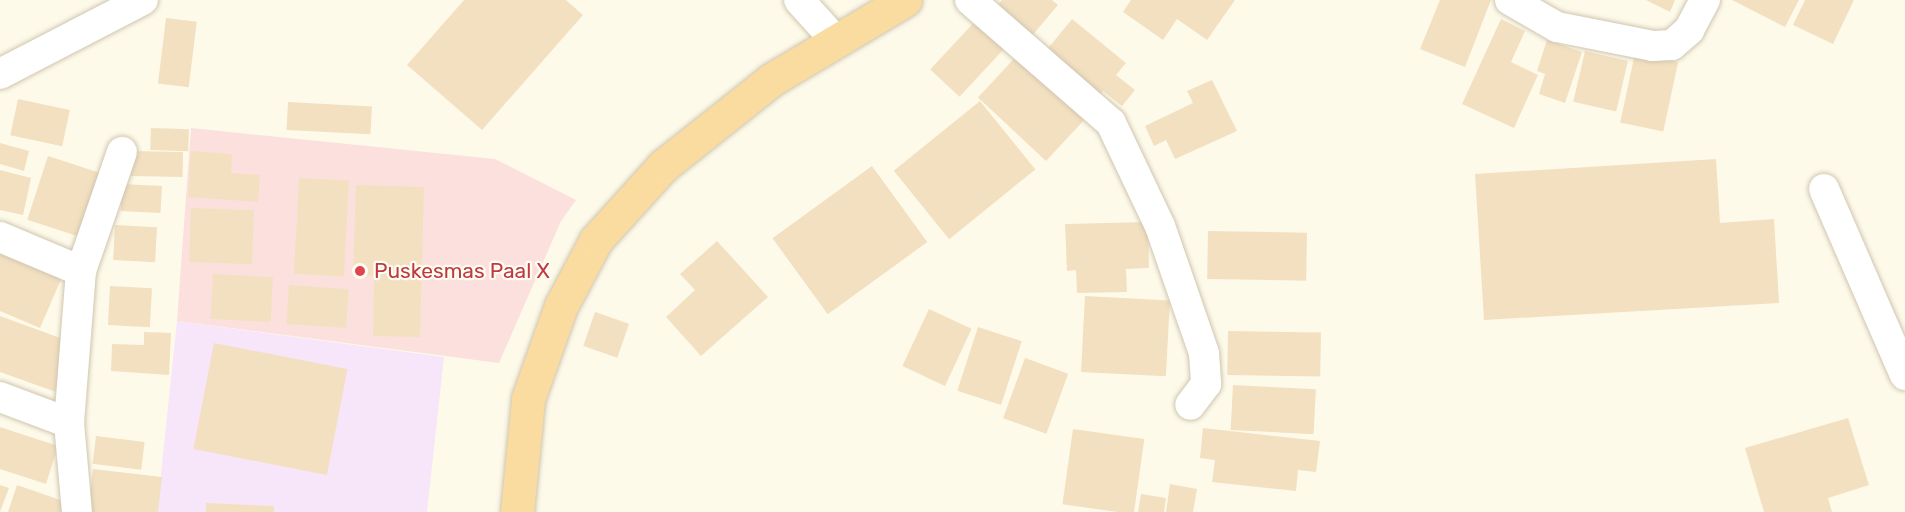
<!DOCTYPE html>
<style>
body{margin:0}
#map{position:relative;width:1905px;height:512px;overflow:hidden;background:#fdfaea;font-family:Rubik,sans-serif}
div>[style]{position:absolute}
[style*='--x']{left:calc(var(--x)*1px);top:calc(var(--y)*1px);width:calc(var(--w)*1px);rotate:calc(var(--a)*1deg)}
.education>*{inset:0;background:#f7e6fa}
.medical>*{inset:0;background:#fbe0dd}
.building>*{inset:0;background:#f3e0c1;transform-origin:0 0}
.roads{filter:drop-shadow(0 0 2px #d0c5ae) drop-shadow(0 0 2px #d0c5ae)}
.minor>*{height:30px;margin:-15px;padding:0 15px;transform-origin:15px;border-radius:15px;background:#fff}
.trunk>*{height:33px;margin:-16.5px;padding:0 16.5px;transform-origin:16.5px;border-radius:16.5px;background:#fadca1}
.dots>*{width:16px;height:16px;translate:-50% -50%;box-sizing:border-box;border:3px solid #fffcf1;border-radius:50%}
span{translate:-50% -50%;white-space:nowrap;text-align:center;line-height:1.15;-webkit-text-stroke:4.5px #fffcf1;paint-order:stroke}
.health-label{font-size:21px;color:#be3a42}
.left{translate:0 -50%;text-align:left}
</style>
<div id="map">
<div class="education">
<i style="clip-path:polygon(177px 321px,444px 357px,427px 512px,157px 512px)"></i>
</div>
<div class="medical">
<i style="clip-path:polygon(191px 128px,495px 159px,576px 200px,561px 221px,499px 363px,177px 321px)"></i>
</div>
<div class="building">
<i style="clip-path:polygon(464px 0,566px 0,583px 15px,482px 130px,407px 65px)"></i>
<i style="clip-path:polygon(1002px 0,1052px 0,1058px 5px,1026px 43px,991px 13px)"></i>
<i style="clip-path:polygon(1131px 0,1235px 0,1207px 40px,1177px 19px,1163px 40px,1123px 12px)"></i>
<i style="clip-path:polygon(1440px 0,1491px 0,1465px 67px,1420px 49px)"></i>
<i style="clip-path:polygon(1646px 0,1675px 0,1670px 12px)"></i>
<i style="clip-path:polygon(1732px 0,1799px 0,1785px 27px)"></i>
<i style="clip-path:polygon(1805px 0,1854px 0,1833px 44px,1793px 25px)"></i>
<i style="left:980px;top:16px;width:40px;height:73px;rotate:43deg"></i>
<i style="left:166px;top:18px;width:31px;height:66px;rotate:7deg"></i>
<i style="clip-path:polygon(1072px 19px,1126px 63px,1116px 75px,1135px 90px,1122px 106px,1103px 91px,1096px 100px,1041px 57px)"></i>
<i style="clip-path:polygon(1501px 19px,1525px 31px,1511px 62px,1538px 75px,1514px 128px,1462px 104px)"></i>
<i style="clip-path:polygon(1547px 40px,1582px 52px,1565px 103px,1539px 94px,1545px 74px,1537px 71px)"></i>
<i style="left:1025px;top:47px;width:93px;height:69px;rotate:43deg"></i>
<i style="left:1585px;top:51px;width:44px;height:52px;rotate:13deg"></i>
<i style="left:1635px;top:53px;width:44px;height:71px;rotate:12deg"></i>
<i style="clip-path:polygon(1212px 80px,1237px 131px,1175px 159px,1166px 140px,1154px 146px,1145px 126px,1193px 103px,1187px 91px)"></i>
<i style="left:18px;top:99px;width:53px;height:37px;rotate:12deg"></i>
<i style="left:980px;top:101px;width:88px;height:111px;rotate:51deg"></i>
<i style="left:288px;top:102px;width:84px;height:28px;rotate:3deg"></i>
<i style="left:151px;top:128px;width:38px;height:22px;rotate:2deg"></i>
<i style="clip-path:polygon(0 143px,29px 151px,24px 171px,0 164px)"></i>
<i style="left:131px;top:151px;width:52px;height:25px;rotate:1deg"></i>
<i style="clip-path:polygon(191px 151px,232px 154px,231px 173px,260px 175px,258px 202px,188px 197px)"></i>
<i style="left:48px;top:156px;width:59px;height:67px;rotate:18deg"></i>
<i style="clip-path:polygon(1716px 159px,1720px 223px,1774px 219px,1779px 303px,1484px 320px,1475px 174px)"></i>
<i style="left:872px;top:166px;width:94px;height:123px;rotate:54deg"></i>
<i style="clip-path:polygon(0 170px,31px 178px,23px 215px,0 210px)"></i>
<i style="left:299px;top:178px;width:50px;height:96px;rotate:3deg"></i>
<i style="left:122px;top:184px;width:40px;height:27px;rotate:3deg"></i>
<i style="clip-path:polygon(356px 185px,424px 187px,420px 337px,373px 336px,374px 276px,353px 276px)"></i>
<i style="left:191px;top:208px;width:63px;height:54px;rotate:2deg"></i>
<i style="clip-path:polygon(1148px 222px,1149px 268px,1126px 269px,1127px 292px,1077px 293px,1076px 270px,1067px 271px,1065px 224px)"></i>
<i style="left:115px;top:225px;width:42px;height:35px;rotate:3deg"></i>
<i style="left:1208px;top:231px;width:99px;height:48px;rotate:1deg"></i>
<i style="clip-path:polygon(717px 241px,768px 297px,701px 356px,666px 317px,695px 290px,680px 274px)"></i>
<i style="clip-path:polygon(0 251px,62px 277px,40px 328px,0 311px)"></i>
<i style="left:213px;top:274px;width:60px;height:45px;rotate:3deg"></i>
<i style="left:289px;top:285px;width:60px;height:39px;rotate:4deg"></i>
<i style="left:110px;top:286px;width:42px;height:39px;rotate:3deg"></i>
<i style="left:1085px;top:296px;width:85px;height:76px;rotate:3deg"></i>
<i style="left:929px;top:309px;width:47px;height:63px;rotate:25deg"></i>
<i style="left:595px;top:312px;width:36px;height:36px;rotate:19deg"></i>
<i style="clip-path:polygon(0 316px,74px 343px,56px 392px,0 372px)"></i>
<i style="left:978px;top:327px;width:46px;height:67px;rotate:18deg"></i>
<i style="left:1228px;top:331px;width:93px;height:44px;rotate:1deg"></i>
<i style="clip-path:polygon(144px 332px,171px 333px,169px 375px,111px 371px,112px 344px,144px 345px)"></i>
<i style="left:214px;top:343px;width:136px;height:108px;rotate:11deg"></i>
<i style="left:1025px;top:358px;width:46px;height:64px;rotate:20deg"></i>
<i style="left:1233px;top:385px;width:83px;height:45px;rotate:3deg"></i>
<i style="clip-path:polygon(1848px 418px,1869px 485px,1828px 498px,1832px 512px,1764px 512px,1745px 448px)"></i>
<i style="clip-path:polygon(0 427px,58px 446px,46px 484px,0 469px)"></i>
<i style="clip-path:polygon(1203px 428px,1320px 441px,1316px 472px,1298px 470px,1296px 491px,1212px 482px,1215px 460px,1200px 458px)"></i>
<i style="left:1073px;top:429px;width:72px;height:76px;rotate:8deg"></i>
<i style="left:96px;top:436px;width:49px;height:28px;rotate:7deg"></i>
<i style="clip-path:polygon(93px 469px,162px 477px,158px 512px,88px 512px)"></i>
<i style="clip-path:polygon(1170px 484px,1197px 489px,1193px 512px,1166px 512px)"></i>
<i style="clip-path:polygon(0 485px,9px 488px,0 512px)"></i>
<i style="clip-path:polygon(17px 485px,69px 503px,66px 512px,8px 512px)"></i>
<i style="clip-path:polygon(1141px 494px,1166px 498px,1164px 512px,1138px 512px)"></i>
<i style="clip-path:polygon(206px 503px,274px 506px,274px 512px,206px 512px)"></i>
</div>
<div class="roads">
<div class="minor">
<i style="--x:799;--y:0;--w:55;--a:47.9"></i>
<i style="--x:970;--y:0;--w:187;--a:41.1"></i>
<i style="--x:1111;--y:123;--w:114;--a:64.6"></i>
<i style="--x:1160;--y:226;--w:134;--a:70.9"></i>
<i style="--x:1204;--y:353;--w:31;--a:86"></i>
<i style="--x:1206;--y:384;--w:26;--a:127"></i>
<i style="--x:1510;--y:0;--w:54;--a:29.9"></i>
<i style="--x:1557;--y:27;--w:98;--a:11.2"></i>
<i style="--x:1653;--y:46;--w:19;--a:-3"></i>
<i style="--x:1672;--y:45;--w:23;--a:-41"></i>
<i style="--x:1689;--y:30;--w:34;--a:-62"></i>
<i style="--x:0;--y:74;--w:161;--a:-27.4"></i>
<i style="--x:1824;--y:189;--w:203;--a:66.5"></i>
<i style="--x:0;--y:237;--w:88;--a:22.8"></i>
<i style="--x:0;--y:397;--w:74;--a:20.6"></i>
<i style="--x:69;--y:423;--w:152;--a:-85.5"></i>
<i style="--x:81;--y:271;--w:126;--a:-71"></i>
<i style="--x:69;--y:423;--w:89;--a:84.9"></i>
</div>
<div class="trunk">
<i style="--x:517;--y:512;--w:114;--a:-84.4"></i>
<i style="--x:528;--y:399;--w:99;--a:-70.5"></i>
<i style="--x:561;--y:306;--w:75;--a:-62.1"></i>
<i style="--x:596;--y:240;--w:100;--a:-47.8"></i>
<i style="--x:663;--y:166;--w:138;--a:-38.5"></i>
<i style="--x:771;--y:80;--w:156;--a:-30.8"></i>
</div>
</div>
<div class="dots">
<i style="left:360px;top:271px;background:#e0444e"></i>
</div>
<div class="health-label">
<span class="left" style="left:374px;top:271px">Puskesmas Paal X</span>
</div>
</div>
